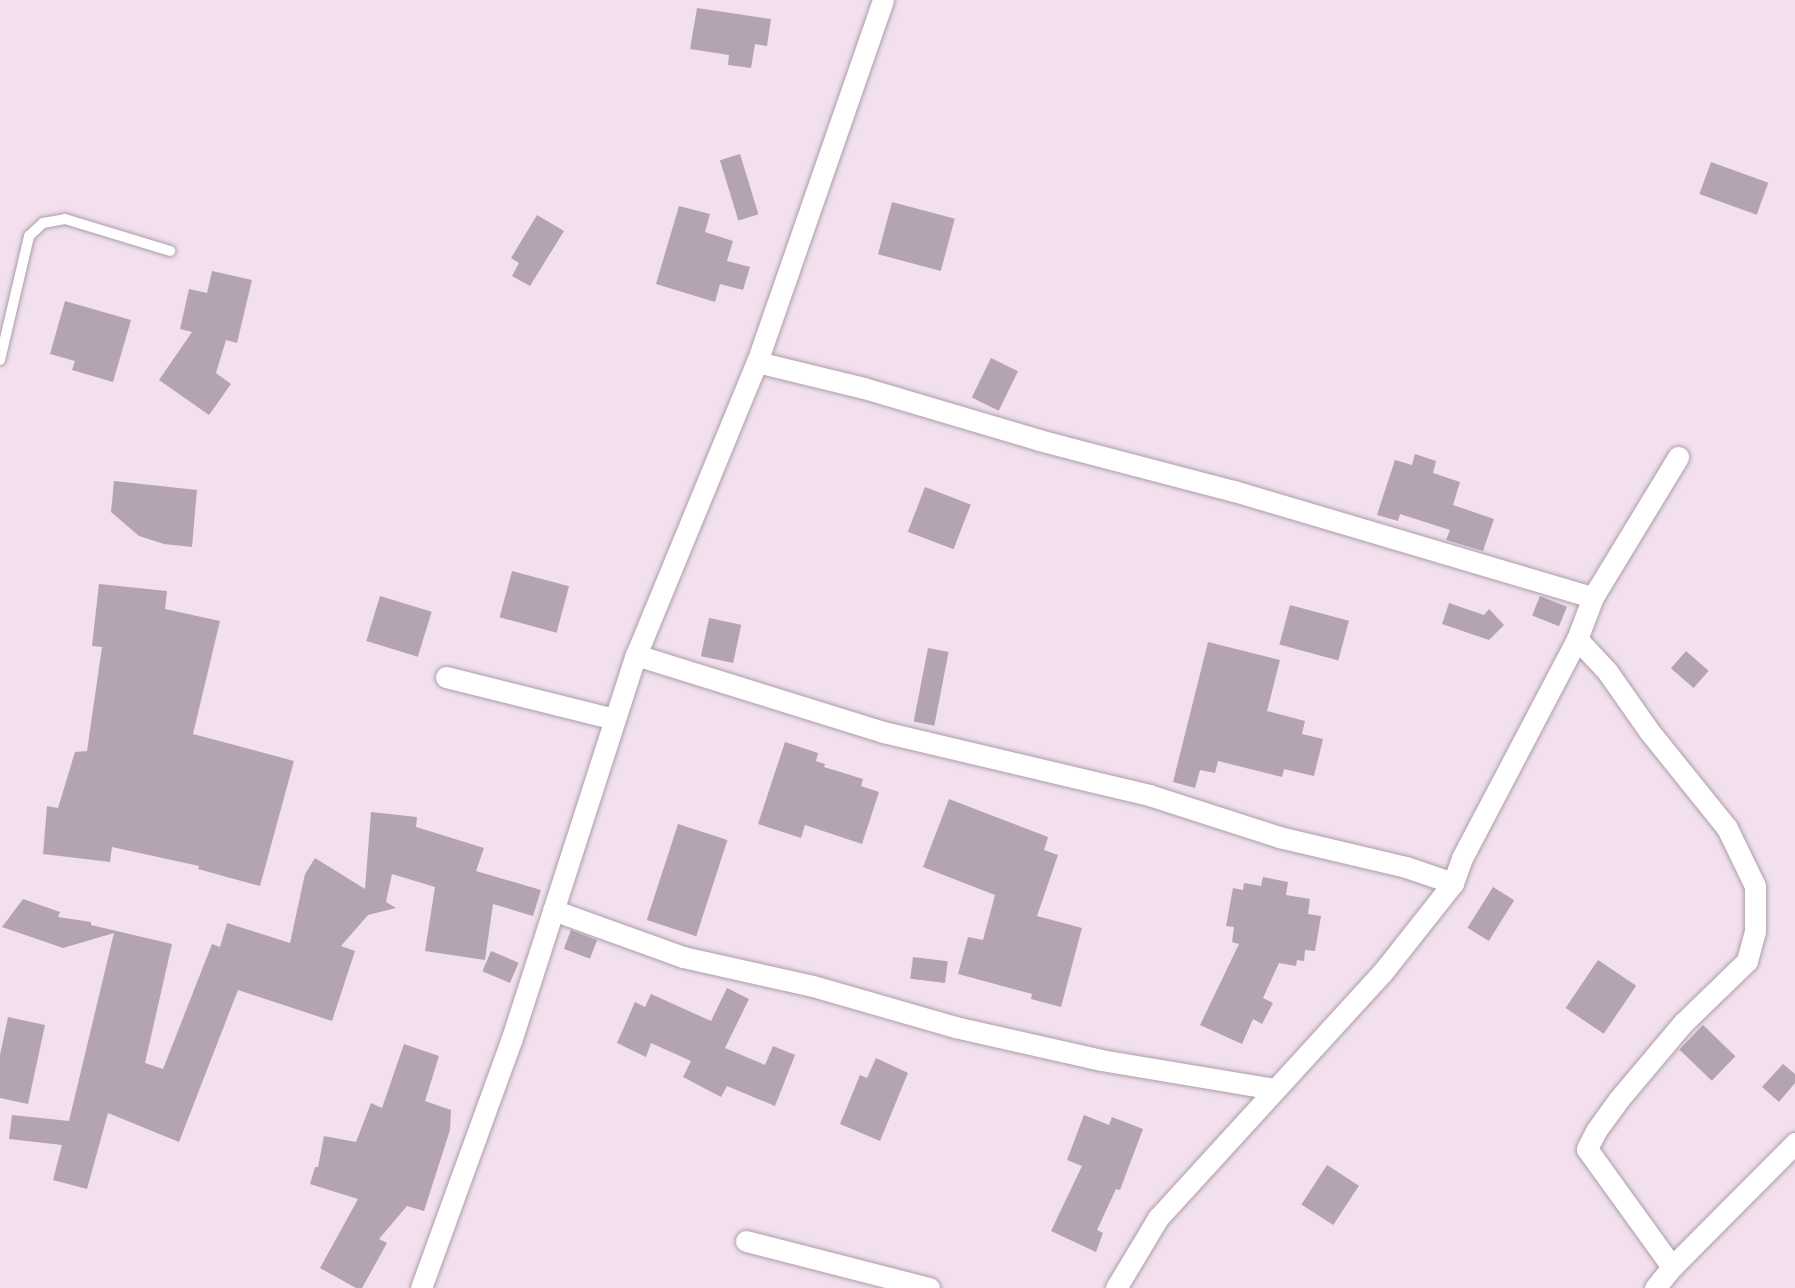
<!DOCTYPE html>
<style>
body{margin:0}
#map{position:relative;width:1795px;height:1288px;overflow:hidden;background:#f2e0ee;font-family:Inter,sans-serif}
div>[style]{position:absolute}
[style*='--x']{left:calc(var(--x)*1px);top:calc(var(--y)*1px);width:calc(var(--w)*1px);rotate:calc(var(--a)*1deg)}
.building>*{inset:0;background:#b4a3b1;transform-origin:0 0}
.roads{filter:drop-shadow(0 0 2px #ad9daa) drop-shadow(0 0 2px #ad9daa)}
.lane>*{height:10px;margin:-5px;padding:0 5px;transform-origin:5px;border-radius:5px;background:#fff}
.street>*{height:21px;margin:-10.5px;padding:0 10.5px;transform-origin:10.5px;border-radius:10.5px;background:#fff}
span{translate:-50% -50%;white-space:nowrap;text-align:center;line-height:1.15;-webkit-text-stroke:6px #fdeffa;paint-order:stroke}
</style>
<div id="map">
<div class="building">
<i style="clip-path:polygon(697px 8px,771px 19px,767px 46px,755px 44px,751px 68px,728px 65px,729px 55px,690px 49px)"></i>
<i style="left:740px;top:154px;width:63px;height:21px;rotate:73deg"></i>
<i style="left:1711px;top:162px;width:61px;height:34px;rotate:20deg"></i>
<i style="left:892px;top:202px;width:65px;height:54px;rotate:15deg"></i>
<i style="clip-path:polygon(679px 206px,710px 214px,705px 232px,733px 241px,727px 261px,750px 267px,743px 290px,720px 284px,715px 302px,656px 284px)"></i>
<i style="clip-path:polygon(537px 215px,564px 231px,530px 286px,512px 276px,519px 263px,511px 258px)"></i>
<i style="clip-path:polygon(212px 271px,252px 280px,237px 343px,226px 340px,216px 373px,231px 384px,209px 415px,159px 380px,192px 332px,180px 329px,189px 289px,207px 293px)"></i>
<i style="clip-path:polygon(65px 301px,131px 320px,113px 382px,72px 370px,75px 361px,50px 354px)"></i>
<i style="left:991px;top:358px;width:30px;height:44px;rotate:26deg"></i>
<i style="clip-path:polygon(1415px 454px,1436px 461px,1433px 473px,1460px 482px,1453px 505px,1494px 519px,1483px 551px,1446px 540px,1450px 530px,1400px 514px,1398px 521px,1377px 515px,1395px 460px,1412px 465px)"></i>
<i style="clip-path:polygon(114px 481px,197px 490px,192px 547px,164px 544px,139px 536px,111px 512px)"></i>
<i style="left:925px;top:487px;width:49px;height:48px;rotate:21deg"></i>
<i style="left:512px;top:571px;width:59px;height:48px;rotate:15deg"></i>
<i style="clip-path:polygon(99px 584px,167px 591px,165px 609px,220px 621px,193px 734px,294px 761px,260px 886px,198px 869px,199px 866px,112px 847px,110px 862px,43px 854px,47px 806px,58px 808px,75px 752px,87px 751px,102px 647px,92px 646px)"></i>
<i style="left:380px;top:596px;width:54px;height:47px;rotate:17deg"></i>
<i style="left:1540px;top:596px;width:29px;height:21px;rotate:22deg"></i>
<i style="clip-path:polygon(1449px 603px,1484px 615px,1489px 609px,1504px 625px,1489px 640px,1442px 624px)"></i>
<i style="left:1290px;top:605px;width:61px;height:41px;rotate:15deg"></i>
<i style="left:709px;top:618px;width:33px;height:39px;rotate:12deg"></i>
<i style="clip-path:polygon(1208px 642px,1280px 660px,1267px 711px,1305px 721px,1302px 734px,1323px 739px,1314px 776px,1284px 769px,1282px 777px,1218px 761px,1215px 773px,1200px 770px,1195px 788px,1173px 782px)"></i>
<i style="left:928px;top:648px;width:21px;height:75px;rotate:11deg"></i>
<i style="left:1686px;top:651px;width:30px;height:23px;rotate:41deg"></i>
<i style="clip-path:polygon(785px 742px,818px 753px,816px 761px,825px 764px,824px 767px,863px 779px,861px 786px,879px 792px,862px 844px,805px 825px,801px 838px,758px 824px)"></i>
<i style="clip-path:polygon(949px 799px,1048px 837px,1044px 850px,1058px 855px,1037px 916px,1082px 928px,1061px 1007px,1031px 999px,1032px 994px,958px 974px,968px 937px,983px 940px,995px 895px,923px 867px)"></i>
<i style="clip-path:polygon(371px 812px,417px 817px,416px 827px,484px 848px,476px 871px,541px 890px,533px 916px,493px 904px,485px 960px,425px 951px,435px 887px,392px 874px,386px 902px,396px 908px,368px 915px,341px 946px,355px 951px,332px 1021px,238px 990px,179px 1142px,108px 1113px,87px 1189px,53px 1180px,62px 1145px,9px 1139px,12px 1115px,69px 1121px,114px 933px,63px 948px,2px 927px,23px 899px,60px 912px,58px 917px,91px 922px,91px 925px,172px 944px,145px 1063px,163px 1069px,212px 944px,220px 947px,227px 923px,290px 943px,305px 874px,315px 858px,365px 889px)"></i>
<i style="left:678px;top:824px;width:52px;height:101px;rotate:18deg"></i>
<i style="clip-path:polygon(1263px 877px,1288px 882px,1286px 895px,1310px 899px,1308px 914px,1321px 916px,1315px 951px,1305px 950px,1304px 961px,1297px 960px,1296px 966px,1279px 963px,1263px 998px,1273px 1003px,1262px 1024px,1253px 1019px,1242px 1044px,1200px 1025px,1239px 944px,1232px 942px,1234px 927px,1226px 926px,1233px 888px,1243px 890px,1244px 883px,1261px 886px)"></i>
<i style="left:1493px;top:887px;width:25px;height:48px;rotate:32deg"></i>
<i style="left:571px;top:930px;width:28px;height:20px;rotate:21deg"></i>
<i style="left:491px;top:951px;width:30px;height:22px;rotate:23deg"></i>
<i style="left:913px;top:957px;width:35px;height:22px;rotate:7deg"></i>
<i style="left:1598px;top:960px;width:46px;height:58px;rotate:34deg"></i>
<i style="clip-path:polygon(727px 988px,749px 999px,725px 1048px,765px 1065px,773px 1046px,795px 1055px,775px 1106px,727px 1086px,721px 1097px,683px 1077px,691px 1061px,651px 1043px,646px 1057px,617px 1043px,635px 1002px,645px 1007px,651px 994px,711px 1021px)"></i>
<i style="clip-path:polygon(8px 1017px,45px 1025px,28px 1104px,0 1098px,0 1055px)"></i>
<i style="left:1703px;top:1025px;width:45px;height:34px;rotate:44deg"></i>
<i style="clip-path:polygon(404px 1044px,439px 1056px,425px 1101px,451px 1110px,450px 1130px,424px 1211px,407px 1206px,379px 1239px,387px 1243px,362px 1288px,356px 1288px,320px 1268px,358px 1199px,310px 1184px,315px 1167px,318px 1167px,324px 1136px,356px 1142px,371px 1103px,382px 1108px)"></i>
<i style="clip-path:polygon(876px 1058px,908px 1073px,880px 1141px,840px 1124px,860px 1075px,867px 1078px)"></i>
<i style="clip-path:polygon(1783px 1064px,1795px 1074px,1795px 1083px,1779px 1102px,1762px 1087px)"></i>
<i style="clip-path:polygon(1084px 1115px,1109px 1125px,1112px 1117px,1143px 1129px,1120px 1190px,1116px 1189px,1097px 1230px,1103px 1233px,1096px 1252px,1051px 1231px,1082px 1166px,1067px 1160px)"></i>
<i style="left:1327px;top:1165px;width:38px;height:47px;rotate:33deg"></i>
</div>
<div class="roads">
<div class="lane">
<i style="--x:0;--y:360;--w:127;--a:-76.8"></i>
<i style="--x:29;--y:236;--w:19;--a:-43"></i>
<i style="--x:43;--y:223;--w:22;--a:-10"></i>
<i style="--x:65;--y:219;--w:110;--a:16.9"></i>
</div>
<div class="street">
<i style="--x:757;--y:362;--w:110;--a:13.7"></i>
<i style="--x:864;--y:388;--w:183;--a:16.5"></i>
<i style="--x:1039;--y:440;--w:202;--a:14.7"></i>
<i style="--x:1234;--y:491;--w:374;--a:16.5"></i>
<i style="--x:1577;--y:639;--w:44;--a:46.8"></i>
<i style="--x:1607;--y:671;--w:73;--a:55"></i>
<i style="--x:1649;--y:731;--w:124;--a:51.2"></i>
<i style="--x:1727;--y:828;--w:64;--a:64.2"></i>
<i style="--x:1755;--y:886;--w:45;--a:90"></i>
<i style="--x:1755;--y:931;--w:31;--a:105"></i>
<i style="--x:1747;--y:961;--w:89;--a:135.9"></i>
<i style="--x:1683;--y:1023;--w:99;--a:130.1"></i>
<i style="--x:1619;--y:1099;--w:39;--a:126"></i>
<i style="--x:1596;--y:1131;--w:20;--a:117"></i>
<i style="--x:1587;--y:1149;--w:145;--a:54.2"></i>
<i style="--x:636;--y:655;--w:259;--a:17.3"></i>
<i style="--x:883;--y:732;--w:273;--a:13.3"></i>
<i style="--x:1149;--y:795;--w:137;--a:17.9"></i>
<i style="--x:1279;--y:837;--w:130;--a:13.3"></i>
<i style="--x:1406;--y:867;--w:50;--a:18.8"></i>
<i style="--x:446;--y:677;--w:173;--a:14"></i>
<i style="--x:553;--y:910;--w:138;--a:19.9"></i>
<i style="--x:683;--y:957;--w:133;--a:12.6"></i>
<i style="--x:813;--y:986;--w:148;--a:16.1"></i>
<i style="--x:955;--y:1027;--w:150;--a:12.7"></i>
<i style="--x:1101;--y:1060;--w:175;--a:9.5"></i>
<i style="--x:746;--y:1241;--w:189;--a:14.4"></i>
<i style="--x:421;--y:1288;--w:263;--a:-70"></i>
<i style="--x:511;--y:1041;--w:406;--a:-72.1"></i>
<i style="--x:636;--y:655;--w:317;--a:-67.6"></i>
<i style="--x:757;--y:362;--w:383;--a:-70.8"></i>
<i style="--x:1116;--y:1288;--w:82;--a:-59"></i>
<i style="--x:1158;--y:1218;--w:332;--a:-47.6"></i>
<i style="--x:1382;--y:973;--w:115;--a:-51.7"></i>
<i style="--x:1453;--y:883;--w:27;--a:-70"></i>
<i style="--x:1462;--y:858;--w:247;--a:-62.3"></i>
<i style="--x:1577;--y:639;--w:45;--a:-69.1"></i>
<i style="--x:1593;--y:597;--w:164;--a:-58.7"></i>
<i style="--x:1655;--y:1288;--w:27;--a:-51"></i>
<i style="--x:1672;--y:1267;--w:175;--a:-45.2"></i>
</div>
</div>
</div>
